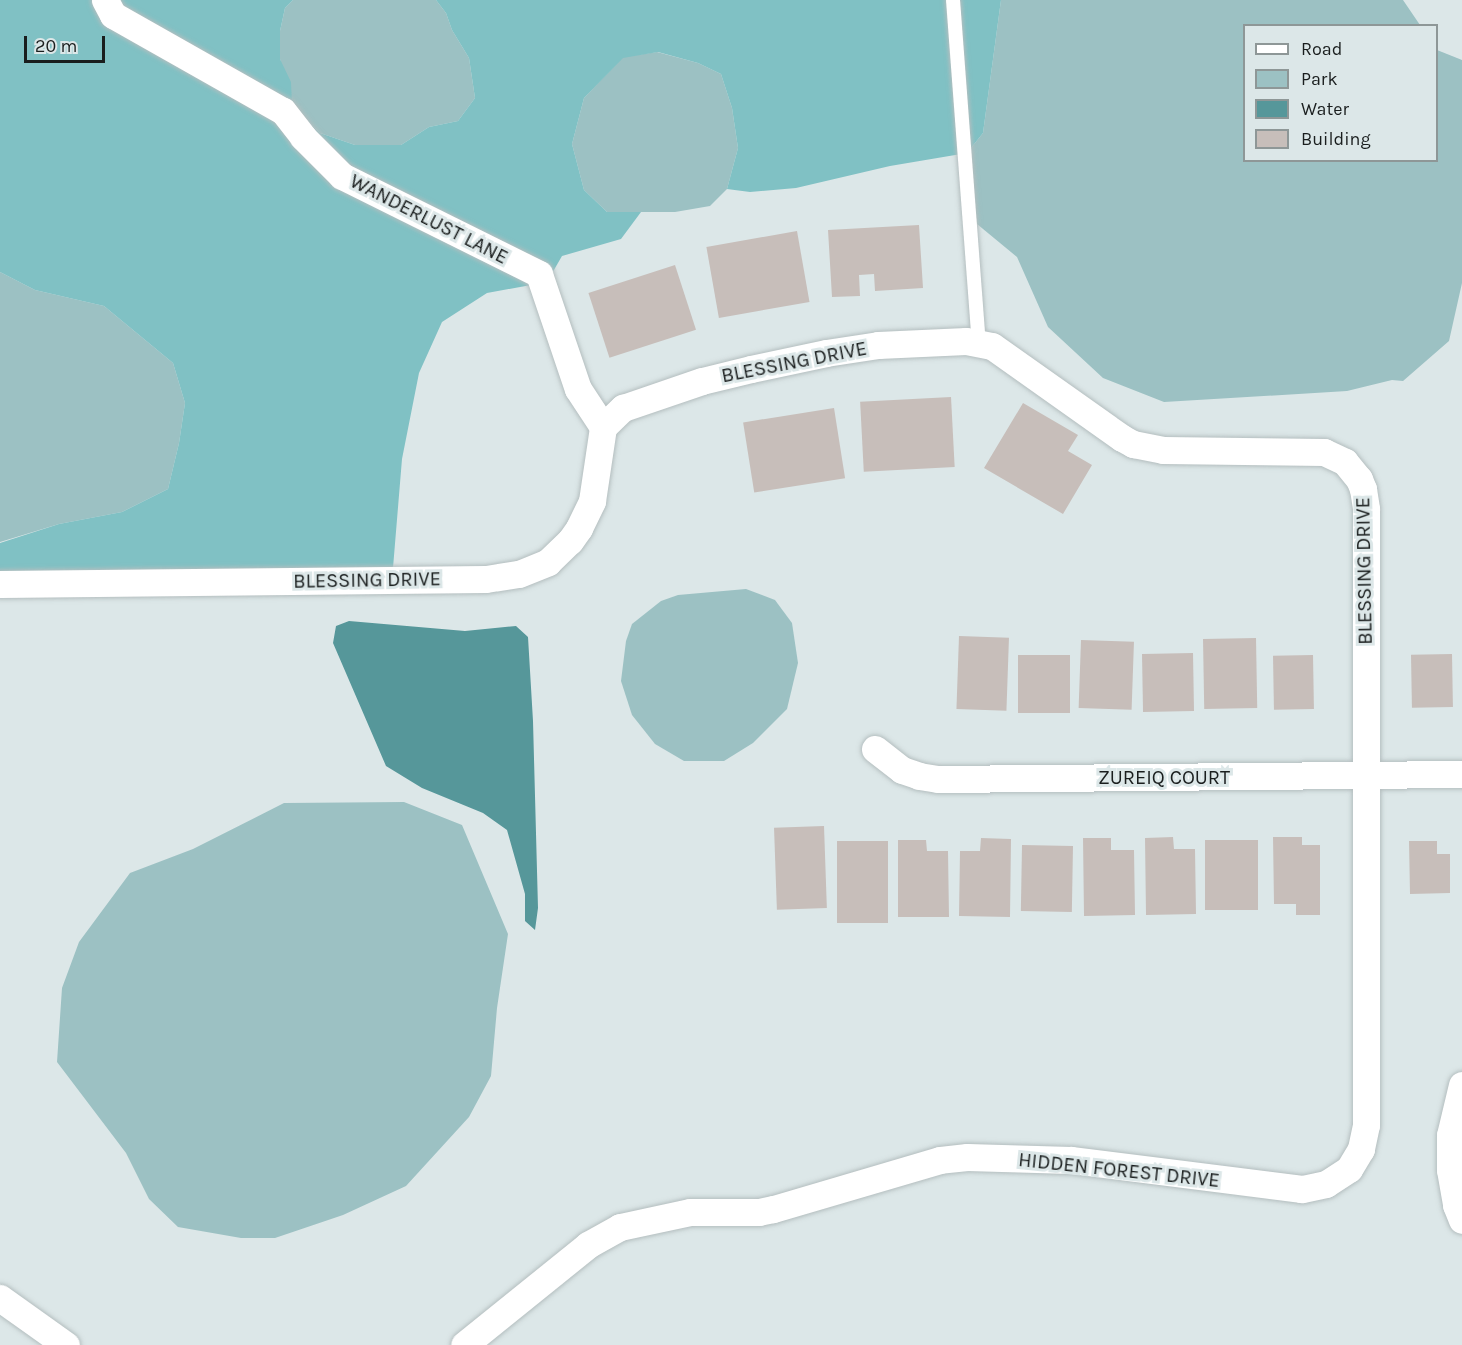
<!DOCTYPE html>
<style>
body{margin:0}
#map{position:relative;width:1462px;height:1345px;overflow:hidden;background:#dce7e8;font-family:Karla,sans-serif}
div>[style]{position:absolute}
[style*='--x']{left:calc(var(--x)*1px);top:calc(var(--y)*1px);width:calc(var(--w)*1px);rotate:calc(var(--a)*1deg)}
.green>*{inset:0;background:#9cc1c3}
.forest>*{inset:0;background:#80c1c4}
.water>*{inset:0;background:#56979a}
.building>*{inset:0;background:#c7beba;transform-origin:0 0}
.roads{filter:drop-shadow(0 0 2px #b4bebf) drop-shadow(0 0 2px #b4bebf)}
.service>*{height:14px;margin:-7px;padding:0 7px;transform-origin:7px;border-radius:7px;background:#fff}
.minor>*{height:27px;margin:-13.5px;padding:0 13.5px;transform-origin:13.5px;border-radius:13.5px;background:#fff}
span{translate:-50% -50%;white-space:nowrap;text-align:center;line-height:1.15;-webkit-text-stroke:6px #dce7e8;paint-order:stroke}
.street-label{font-size:20px;color:#1a1e1e}
.legend{position:absolute;left:1243px;top:24px;width:195px;height:138px;box-sizing:border-box;background:#dce7e8;border:2px solid #8e9797;margin:0;padding:8px 10px;list-style:none;font-size:18px;color:#1a1e1e}
.legend li{display:flex;align-items:center;gap:12px;height:30px}
.legend b{width:30px;border:2px solid #8e9797}
.scale{position:absolute;left:24px;top:36px;width:81px;height:27px;box-sizing:border-box;border:3px solid #1a1e1e;border-top:0;padding-left:8px;font-size:18px;line-height:21px;white-space:nowrap;color:#1a1e1e;-webkit-text-stroke:4px #dce7e8;paint-order:stroke}
</style>
<div id="map">
<div class="green">
<i style="clip-path:polygon(293px 0,436px 0,446px 13px,452px 30px,469px 58px,475px 98px,458px 121px,429px 127px,401px 145px,355px 145px,320px 133px,292px 105px,280px 59px,280px 31px,285px 8px)"></i>
<i style="clip-path:polygon(1001px 0,1403px 0,1420px 25px,1244px 26px,1244px 160px,1436px 160px,1437px 50px,1462px 60px,1462px 283px,1449px 341px,1403px 381px,1392px 380px,1347px 391px,1164px 402px,1103px 378px,1048px 327px,1017px 257px,977px 224px,967px 153px,983px 133px)"></i>
<i style="clip-path:polygon(657px 52px,698px 63px,721px 74px,732px 108px,738px 148px,727px 189px,710px 206px,675px 212px,607px 212px,584px 190px,572px 144px,584px 98px,623px 57px)"></i>
<i style="clip-path:polygon(0 272px,35px 290px,104px 306px,173px 363px,185px 403px,179px 443px,168px 489px,122px 512px,59px 524px,0 542px)"></i>
<i style="clip-path:polygon(746px 589px,775px 600px,792px 623px,798px 663px,787px 709px,753px 743px,724px 761px,684px 761px,655px 744px,632px 715px,621px 681px,626px 641px,632px 624px,661px 601px,678px 595px)"></i>
<i style="clip-path:polygon(404px 802px,462px 825px,508px 934px,497px 1008px,491px 1076px,469px 1117px,406px 1186px,343px 1215px,275px 1238px,241px 1238px,178px 1227px,149px 1199px,126px 1153px,57px 1062px,62px 988px,79px 942px,130px 873px,193px 849px,284px 803px)"></i>
</div>
<div class="forest">
<i style="clip-path:polygon(0 0,293px 0,285px 8px,280px 31px,280px 59px,291px 82px,292px 105px,320px 133px,355px 145px,401px 145px,429px 127px,458px 121px,475px 98px,469px 58px,452px 30px,446px 13px,436px 0,1001px 0,983px 133px,967px 153px,890px 166px,796px 188px,750px 192px,727px 189px,738px 148px,732px 108px,721px 74px,698px 63px,658px 52px,623px 58px,584px 98px,572px 144px,584px 190px,607px 212px,641px 212px,621px 239px,562px 256px,547px 282px,487px 293px,442px 322px,419px 373px,402px 459px,392px 580px,0 593px,0 543px,59px 524px,122px 512px,168px 489px,179px 443px,185px 403px,173px 363px,104px 306px,35px 290px,0 272px)"></i>
</div>
<div class="water">
<i style="clip-path:polygon(349px 621px,465px 631px,516px 626px,528px 637px,533px 721px,538px 908px,535px 930px,525px 921px,525px 894px,507px 830px,483px 813px,422px 788px,386px 766px,333px 643px,336px 626px)"></i>
</div>
<div class="building">
<i style="clip-path:polygon(919px 225px,923px 288px,875px 291px,874px 274px,859px 275px,860px 296px,832px 297px,828px 230px)"></i>
<i style="left:797px;top:231px;width:72px;height:92px;rotate:80deg"></i>
<i style="left:675px;top:265px;width:68px;height:91px;rotate:72deg"></i>
<i style="left:951px;top:397px;width:70px;height:91px;rotate:87deg"></i>
<i style="clip-path:polygon(1023px 403px,1078px 435px,1068px 451px,1092px 465px,1063px 514px,984px 468px)"></i>
<i style="left:834px;top:408px;width:71px;height:92px;rotate:81deg"></i>
<i style="left:959px;top:636px;width:50px;height:73px;rotate:2deg"></i>
<i style="left:1256px;top:638px;width:70px;height:53px;rotate:89deg"></i>
<i style="left:1081px;top:640px;width:53px;height:68px;rotate:2deg"></i>
<i style="left:1193px;top:653px;width:58px;height:51px;rotate:89deg"></i>
<i style="left:1452px;top:654px;width:53px;height:41px;rotate:89deg"></i>
<i style="left:1018px;top:655px;width:52px;height:58px"></i>
<i style="left:1313px;top:655px;width:54px;height:40px;rotate:89deg"></i>
<i style="left:824px;top:826px;width:82px;height:50px;rotate:88deg"></i>
<i style="clip-path:polygon(1173px 837px,1174px 849px,1195px 849px,1196px 914px,1146px 915px,1145px 838px)"></i>
<i style="clip-path:polygon(1273px 837px,1302px 837px,1302px 845px,1320px 845px,1320px 915px,1296px 915px,1296px 904px,1274px 904px)"></i>
<i style="clip-path:polygon(981px 838px,1011px 839px,1010px 917px,959px 916px,960px 851px,980px 851px)"></i>
<i style="clip-path:polygon(1083px 838px,1111px 838px,1111px 850px,1134px 850px,1135px 915px,1084px 916px)"></i>
<i style="clip-path:polygon(898px 840px,926px 840px,927px 851px,948px 851px,949px 917px,898px 917px)"></i>
<i style="left:1258px;top:840px;width:70px;height:53px;rotate:90deg"></i>
<i style="left:837px;top:841px;width:51px;height:82px"></i>
<i style="clip-path:polygon(1409px 841px,1437px 841px,1437px 854px,1450px 854px,1450px 893px,1410px 894px)"></i>
<i style="left:1022px;top:845px;width:51px;height:66px;rotate:1deg"></i>
</div>
<div class="roads">
<div class="service">
<i style="--x:953;--y:0;--w:344;--a:85.7"></i>
</div>
<div class="minor">
<i style="--x:105;--y:0;--w:17;--a:62"></i>
<i style="--x:113;--y:15;--w:195;--a:29.5"></i>
<i style="--x:283;--y:111;--w:33;--a:52"></i>
<i style="--x:303;--y:137;--w:55;--a:45"></i>
<i style="--x:342;--y:176;--w:220;--a:26.4"></i>
<i style="--x:539;--y:274;--w:121;--a:71.3"></i>
<i style="--x:578;--y:389;--w:45;--a:56.7"></i>
<i style="--x:0;--y:584;--w:486;--a:-0.6"></i>
<i style="--x:486;--y:579;--w:33;--a:-9"></i>
<i style="--x:519;--y:574;--w:31;--a:-22"></i>
<i style="--x:548;--y:562;--w:30;--a:-44"></i>
<i style="--x:570;--y:541;--w:16;--a:-55"></i>
<i style="--x:579;--y:528;--w:30;--a:-64"></i>
<i style="--x:592;--y:501;--w:75;--a:-81.5"></i>
<i style="--x:603;--y:427;--w:28;--a:-44"></i>
<i style="--x:623;--y:408;--w:83;--a:-18.9"></i>
<i style="--x:702;--y:381;--w:50;--a:-13.8"></i>
<i style="--x:751;--y:369;--w:77;--a:-12"></i>
<i style="--x:826;--y:353;--w:53;--a:-8.7"></i>
<i style="--x:878;--y:345;--w:88;--a:-2.6"></i>
<i style="--x:966;--y:341;--w:26;--a:11"></i>
<i style="--x:992;--y:346;--w:159;--a:35.3"></i>
<i style="--x:1122;--y:438;--w:13;--a:29"></i>
<i style="--x:1133;--y:444;--w:31;--a:11"></i>
<i style="--x:1163;--y:450;--w:161;--a:0.7"></i>
<i style="--x:1324;--y:452;--w:23;--a:25"></i>
<i style="--x:1345;--y:462;--w:22;--a:51"></i>
<i style="--x:1359;--y:479;--w:11;--a:68"></i>
<i style="--x:1363;--y:489;--w:20;--a:81"></i>
<i style="--x:1366;--y:509;--w:616;--a:90"></i>
<i style="--x:1366;--y:1125;--w:25;--a:102"></i>
<i style="--x:1361;--y:1149;--w:23;--a:121"></i>
<i style="--x:1349;--y:1169;--w:27;--a:147"></i>
<i style="--x:1326;--y:1184;--w:25;--a:168"></i>
<i style="--x:1302;--y:1189;--w:233;--a:-172.8"></i>
<i style="--x:1071;--y:1160;--w:104;--a:-178.3"></i>
<i style="--x:967;--y:1157;--w:27;--a:174"></i>
<i style="--x:940;--y:1160;--w:174;--a:163.6"></i>
<i style="--x:773;--y:1209;--w:14;--a:168"></i>
<i style="--x:759;--y:1212;--w:69;--a:180"></i>
<i style="--x:690;--y:1212;--w:72;--a:167.9"></i>
<i style="--x:620;--y:1227;--w:37;--a:151"></i>
<i style="--x:588;--y:1245;--w:159;--a:141.1"></i>
<i style="--x:875;--y:749;--w:34;--a:38"></i>
<i style="--x:902;--y:770;--w:18;--a:19"></i>
<i style="--x:919;--y:776;--w:19;--a:9"></i>
<i style="--x:938;--y:779;--w:524;--a:-0.55"></i>
<i style="--x:1462;--y:1085;--w:51;--a:103.5"></i>
<i style="--x:1450;--y:1135;--w:35;--a:90"></i>
<i style="--x:1450;--y:1170;--w:36;--a:80"></i>
<i style="--x:1456;--y:1205;--w:16;--a:68"></i>
<i style="--x:0;--y:1298;--w:81;--a:35.5"></i>
</div>
</div>
<div class="street-label">
<span style="left:429px;top:219px;rotate:27deg">WANDERLUST LANE</span>
<span style="left:794px;top:362px;rotate:-11deg">BLESSING DRIVE</span>
<span style="left:1364px;top:571px;rotate:-91deg">BLESSING DRIVE</span>
<span style="left:367px;top:580px;rotate:-1deg">BLESSING DRIVE</span>
<span style="left:1164px;top:777px">ZUREIQ COURT</span>
<span style="left:1119px;top:1170px;rotate:6deg">HIDDEN FOREST DRIVE</span>
</div>
<ul class="legend">
<li><b style="height:8px;background:#fff"></b>Road</li>
<li><b style="height:16px;background:#9cc1c3"></b>Park</li>
<li><b style="height:16px;background:#56979a"></b>Water</li>
<li><b style="height:16px;background:#c7beba"></b>Building</li>
</ul>
<div class="scale">20 m</div>
</div>
